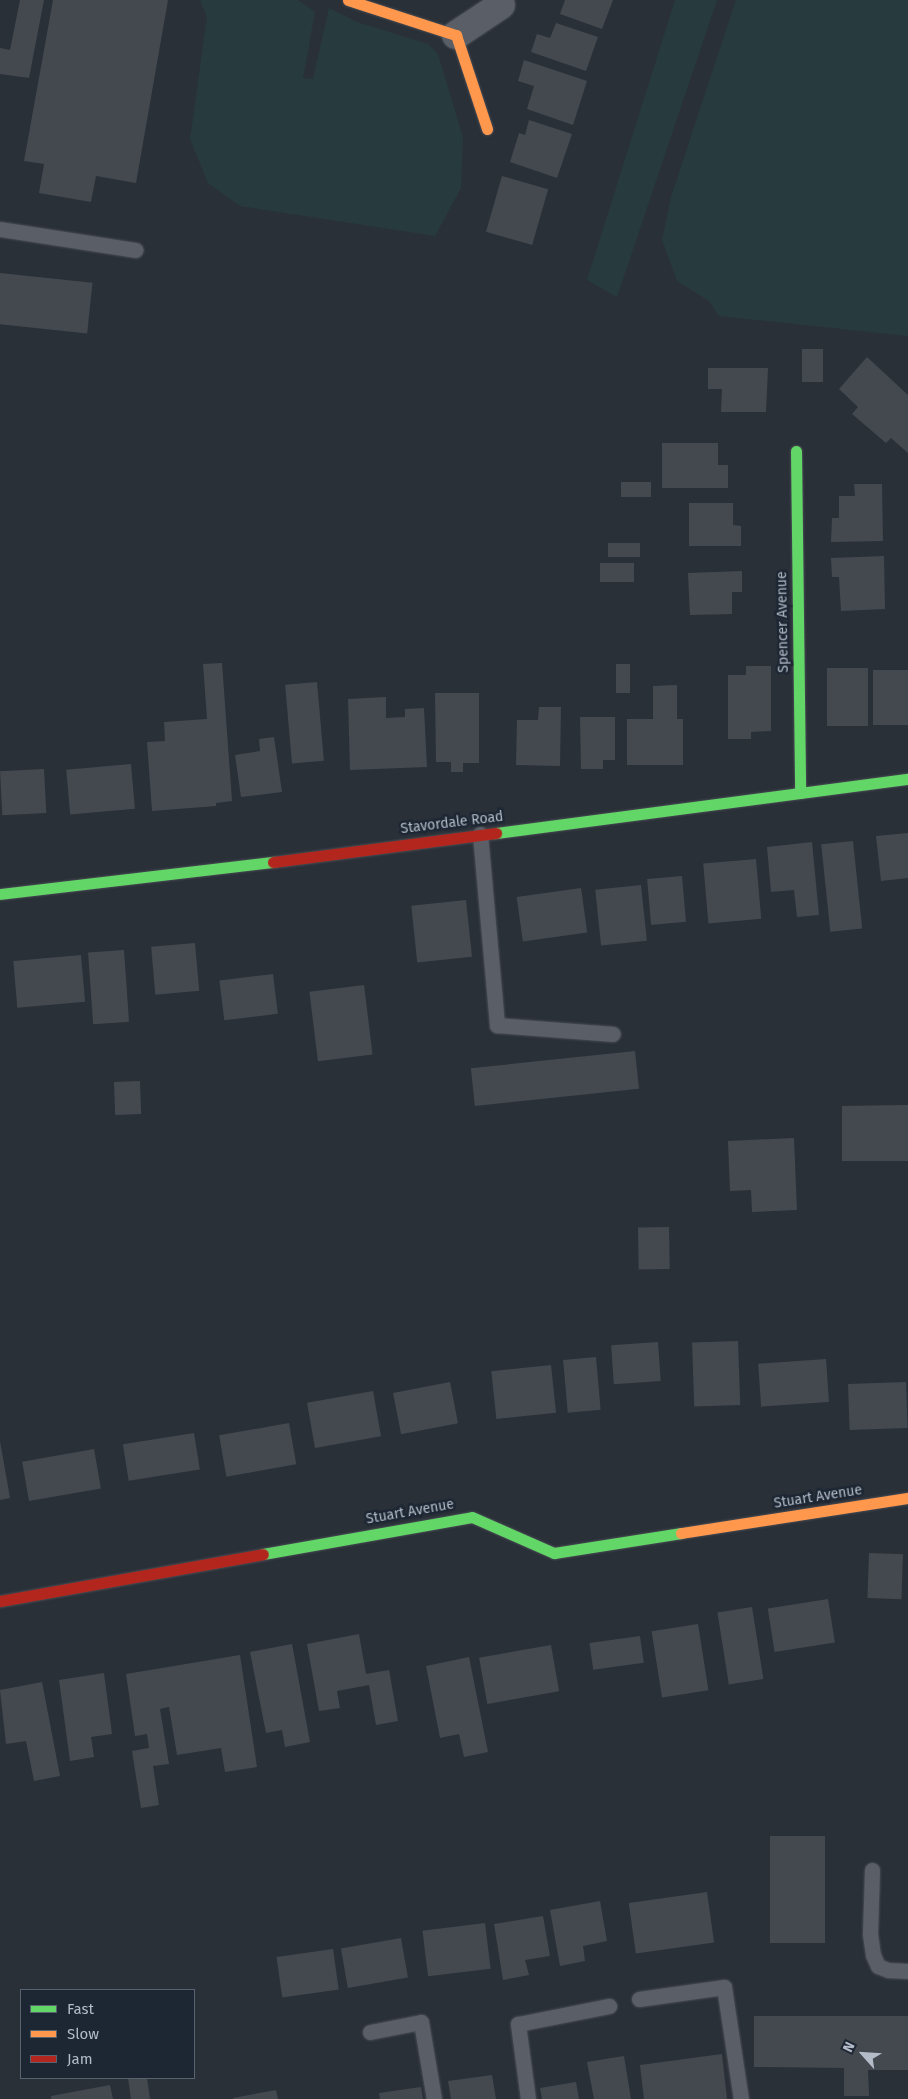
<!DOCTYPE html>
<style>
body{margin:0}
#map{position:relative;width:908px;height:2099px;overflow:hidden;background:#2a3038;font-family:"Fira Sans",sans-serif}
div>[style]{position:absolute}
[style*='--x']{left:calc(var(--x)*1px);top:calc(var(--y)*1px);width:calc(var(--w)*1px);rotate:calc(var(--a)*1deg)}
.green>*{inset:0;background:#273a3e}
.building>*{inset:0;background:#444950;transform-origin:0 0}
.roads{filter:drop-shadow(0 0 1px #484c53) drop-shadow(0 0 1px #484c53)}
.lane>*{height:15px;margin:-7.5px;padding:0 7.5px;transform-origin:7.5px;border-radius:7.5px;background:#5a5e66}
.street>*{height:28px;margin:-14px;padding:0 14px;transform-origin:14px;border-radius:14px;background:#5a5e66}
.fast>*{height:11px;margin:-5.5px;padding:0 5.5px;transform-origin:5.5px;border-radius:5.5px;background:#63d668}
.slow>*{height:11px;margin:-5.5px;padding:0 5.5px;transform-origin:5.5px;border-radius:5.5px;background:#ff974d}
.jam>*{height:11px;margin:-5.5px;padding:0 5.5px;transform-origin:5.5px;border-radius:5.5px;background:#b3261e}
span{translate:-50% -50%;white-space:nowrap;text-align:center;line-height:1.15;-webkit-text-stroke:5px #1d2633;paint-order:stroke}
.street-label{font-size:14px;color:#b4bcc9}
.legend{position:absolute;left:20px;top:1989px;width:175px;height:90px;box-sizing:border-box;background:#1d2633;border:1px solid #59626f;margin:0;padding:6px 9px;list-style:none;font-size:15px;color:#b4bcc9}
.legend li{display:flex;align-items:center;gap:10px;height:25px}
.legend b{width:25px;border:1px solid #59626f}
.north{position:absolute;left:838px;top:2029px;width:50px;height:50px;-webkit-text-stroke:4px #1d2633;paint-order:stroke;rotate:296deg;font-size:14px;font-weight:700;line-height:20px;text-align:center;color:#b4bcc9}
.north::after{content:'';display:block;margin:auto;width:18px;height:22px;background:#b4bcc9;clip-path:polygon(50% 0,100% 100%,50% 72%,0 100%)}
</style>
<div id="map">
<div class="green">
<i style="clip-path:polygon(200px 0,298px 0,315px 12px,303px 78px,313px 79px,329px 8px,357px 22px,428px 44px,438px 54px,463px 138px,461px 188px,435px 236px,240px 206px,208px 183px,190px 139px,207px 17px)"></i>
<i style="clip-path:polygon(675px 0,717px 0,617px 297px,587px 280px)"></i>
<i style="clip-path:polygon(736px 0,908px 0,908px 336px,719px 316px,709px 301px,677px 281px,662px 240px,671px 197px)"></i>
</div>
<div class="building">
<i style="clip-path:polygon(20px 0,44px 0,29px 78px,0 74px,0 48px,10px 50px)"></i>
<i style="clip-path:polygon(53px 0,168px 0,136px 183px,96px 176px,91px 202px,39px 193px,44px 164px,24px 161px)"></i>
<i style="clip-path:polygon(565px 0,613px 0,602px 29px,560px 14px)"></i>
<i style="clip-path:polygon(556px 23px,598px 37px,586px 71px,531px 52px,537px 34px,550px 38px)"></i>
<i style="clip-path:polygon(524px 60px,587px 81px,573px 125px,527px 109px,534px 86px,518px 81px)"></i>
<i style="clip-path:polygon(529px 120px,572px 134px,557px 178px,510px 162px,519px 133px,525px 135px)"></i>
<i style="left:502px;top:176px;width:48px;height:58px;rotate:16deg"></i>
<i style="left:0;top:273px;width:93px;height:51px;rotate:6deg"></i>
<i style="left:802px;top:349px;width:21px;height:33px"></i>
<i style="clip-path:polygon(867px 357px,908px 395px,908px 453px,891px 438px,886px 443px,852px 414px,858px 407px,839px 389px)"></i>
<i style="clip-path:polygon(708px 368px,768px 368px,766px 412px,721px 412px,722px 389px,708px 389px)"></i>
<i style="clip-path:polygon(662px 443px,718px 443px,718px 465px,728px 465px,728px 488px,662px 488px)"></i>
<i style="left:651px;top:482px;width:15px;height:30px;rotate:90deg"></i>
<i style="clip-path:polygon(854px 484px,882px 484px,883px 541px,831px 542px,832px 518px,839px 518px,839px 496px,855px 496px)"></i>
<i style="clip-path:polygon(689px 503px,733px 503px,733px 525px,741px 526px,741px 546px,689px 546px)"></i>
<i style="left:640px;top:543px;width:14px;height:32px;rotate:90deg"></i>
<i style="clip-path:polygon(884px 556px,885px 609px,841px 611px,839px 577px,832px 577px,831px 558px)"></i>
<i style="left:634px;top:563px;width:19px;height:34px;rotate:90deg"></i>
<i style="clip-path:polygon(742px 571px,742px 592px,732px 592px,732px 614px,690px 615px,688px 573px)"></i>
<i style="clip-path:polygon(222px 663px,232px 801px,216px 803px,216px 806px,152px 811px,147px 742px,165px 741px,164px 722px,207px 719px,203px 664px)"></i>
<i style="left:616px;top:664px;width:14px;height:29px"></i>
<i style="clip-path:polygon(746px 666px,771px 666px,771px 731px,751px 732px,751px 739px,728px 739px,728px 675px,746px 675px)"></i>
<i style="left:827px;top:668px;width:41px;height:58px"></i>
<i style="left:908px;top:670px;width:55px;height:35px;rotate:90deg"></i>
<i style="left:317px;top:682px;width:79px;height:32px;rotate:85deg"></i>
<i style="clip-path:polygon(677px 685px,677px 719px,683px 719px,683px 765px,627px 765px,627px 719px,653px 719px,653px 686px)"></i>
<i style="clip-path:polygon(435px 693px,479px 693px,479px 763px,463px 763px,463px 772px,451px 772px,451px 762px,436px 762px)"></i>
<i style="clip-path:polygon(386px 697px,386px 718px,405px 717px,405px 709px,424px 708px,427px 767px,350px 770px,348px 699px)"></i>
<i style="clip-path:polygon(539px 707px,561px 707px,560px 766px,516px 765px,517px 720px,538px 720px)"></i>
<i style="clip-path:polygon(580px 717px,615px 717px,615px 760px,603px 760px,603px 769px,581px 769px)"></i>
<i style="clip-path:polygon(274px 737px,282px 792px,241px 797px,235px 755px,260px 751px,259px 739px)"></i>
<i style="left:131px;top:764px;width:45px;height:65px;rotate:85deg"></i>
<i style="left:44px;top:769px;width:44px;height:44px;rotate:87deg"></i>
<i style="clip-path:polygon(908px 833px,908px 878px,881px 881px,876px 836px)"></i>
<i style="left:853px;top:841px;width:88px;height:32px;rotate:84deg"></i>
<i style="clip-path:polygon(812px 842px,819px 915px,797px 917px,794px 890px,771px 892px,767px 847px)"></i>
<i style="left:756px;top:859px;width:60px;height:53px;rotate:85deg"></i>
<i style="left:682px;top:876px;width:46px;height:35px;rotate:85deg"></i>
<i style="left:641px;top:885px;width:56px;height:46px;rotate:84deg"></i>
<i style="left:581px;top:888px;width:45px;height:65px;rotate:82deg"></i>
<i style="left:466px;top:900px;width:57px;height:55px;rotate:84deg"></i>
<i style="left:195px;top:943px;width:48px;height:44px;rotate:85deg"></i>
<i style="left:124px;top:950px;width:72px;height:36px;rotate:86deg"></i>
<i style="left:81px;top:955px;width:47px;height:68px;rotate:85deg"></i>
<i style="left:273px;top:974px;width:40px;height:54px;rotate:83deg"></i>
<i style="left:364px;top:985px;width:70px;height:55px;rotate:83deg"></i>
<i style="left:635px;top:1051px;width:38px;height:165px;rotate:84deg"></i>
<i style="left:140px;top:1081px;width:33px;height:26px;rotate:88deg"></i>
<i style="clip-path:polygon(905px 1105px,908px 1105px,908px 1161px,842px 1161px,842px 1106px)"></i>
<i style="clip-path:polygon(794px 1138px,797px 1210px,752px 1212px,751px 1190px,730px 1191px,728px 1141px)"></i>
<i style="left:669px;top:1227px;width:42px;height:31px;rotate:89deg"></i>
<i style="left:738px;top:1341px;width:64px;height:46px;rotate:88deg"></i>
<i style="left:658px;top:1342px;width:39px;height:47px;rotate:86deg"></i>
<i style="left:596px;top:1357px;width:53px;height:33px;rotate:85deg"></i>
<i style="left:826px;top:1359px;width:43px;height:68px;rotate:86deg"></i>
<i style="left:551px;top:1365px;width:48px;height:60px;rotate:84deg"></i>
<i style="left:450px;top:1382px;width:42px;height:58px;rotate:79deg"></i>
<i style="left:906px;top:1382px;width:46px;height:58px;rotate:88deg"></i>
<i style="left:373px;top:1391px;width:46px;height:67px;rotate:80deg"></i>
<i style="left:289px;top:1423px;width:42px;height:71px;rotate:80deg"></i>
<i style="left:194px;top:1433px;width:37px;height:72px;rotate:81deg"></i>
<i style="clip-path:polygon(0 1441px,10px 1498px,0 1500px)"></i>
<i style="left:94px;top:1449px;width:40px;height:73px;rotate:80deg"></i>
<i style="left:869px;top:1553px;width:34px;height:45px;rotate:2deg"></i>
<i style="left:828px;top:1599px;width:44px;height:61px;rotate:81deg"></i>
<i style="left:752px;top:1607px;width:73px;height:35px;rotate:81deg"></i>
<i style="left:698px;top:1624px;width:67px;height:47px;rotate:81deg"></i>
<i style="clip-path:polygon(359px 1634px,366px 1674px,389px 1670px,398px 1721px,376px 1725px,369px 1685px,337px 1691px,340px 1708px,319px 1711px,307px 1644px)"></i>
<i style="left:640px;top:1636px;width:27px;height:51px;rotate:82deg"></i>
<i style="clip-path:polygon(292px 1644px,310px 1742px,285px 1747px,282px 1730px,266px 1733px,250px 1652px)"></i>
<i style="left:551px;top:1645px;width:47px;height:73px;rotate:80deg"></i>
<i style="clip-path:polygon(240px 1655px,257px 1767px,225px 1772px,221px 1748px,177px 1755px,169px 1707px,160px 1709px,169px 1764px,153px 1766px,159px 1805px,141px 1808px,132px 1751px,149px 1748px,147px 1734px,135px 1736px,126px 1674px)"></i>
<i style="clip-path:polygon(469px 1657px,488px 1752px,464px 1757px,459px 1734px,440px 1738px,426px 1666px)"></i>
<i style="clip-path:polygon(104px 1673px,112px 1734px,91px 1737px,94px 1757px,70px 1761px,59px 1680px)"></i>
<i style="clip-path:polygon(42px 1682px,60px 1776px,34px 1781px,26px 1741px,6px 1744px,0 1690px)"></i>
<i style="left:825px;top:1836px;width:107px;height:55px;rotate:90deg"></i>
<i style="left:707px;top:1892px;width:51px;height:79px;rotate:82deg"></i>
<i style="clip-path:polygon(600px 1901px,607px 1941px,583px 1946px,585px 1961px,560px 1966px,550px 1910px)"></i>
<i style="clip-path:polygon(543px 1916px,550px 1956px,525px 1960px,529px 1975px,503px 1980px,494px 1924px)"></i>
<i style="left:485px;top:1923px;width:46px;height:63px;rotate:83deg"></i>
<i style="left:401px;top:1938px;width:40px;height:61px;rotate:80deg"></i>
<i style="left:333px;top:1949px;width:41px;height:57px;rotate:82deg"></i>
<i style="clip-path:polygon(754px 2016px,908px 2016px,908px 2070px,868px 2070px,869px 2096px,844px 2096px,844px 2068px,754px 2067px)"></i>
<i style="clip-path:polygon(722px 2054px,727px 2099px,644px 2099px,640px 2065px)"></i>
<i style="clip-path:polygon(624px 2056px,631px 2099px,594px 2099px,587px 2062px)"></i>
<i style="clip-path:polygon(492px 2075px,496px 2099px,451px 2099px,448px 2081px)"></i>
<i style="clip-path:polygon(128px 2078px,147px 2078px,150px 2099px,131px 2099px)"></i>
<i style="clip-path:polygon(576px 2082px,579px 2099px,542px 2099px,540px 2088px)"></i>
<i style="clip-path:polygon(110px 2085px,113px 2099px,51px 2099px,51px 2096px)"></i>
<i style="clip-path:polygon(421px 2087px,423px 2099px,380px 2099px,379px 2093px)"></i>
<i style="clip-path:polygon(276px 2090px,278px 2099px,233px 2099px,233px 2098px)"></i>
</div>
<div class="roads">
<div class="lane">
<i style="--x:0;--y:229;--w:137;--a:8.8"></i>
<i style="--x:480;--y:834;--w:192;--a:84.9"></i>
<i style="--x:497;--y:1025;--w:116;--a:4.4"></i>
<i style="--x:872;--y:1870;--w:64;--a:91.8"></i>
<i style="--x:870;--y:1934;--w:21;--a:82"></i>
<i style="--x:873;--y:1955;--w:12;--a:66"></i>
<i style="--x:878;--y:1966;--w:11;--a:22"></i>
<i style="--x:888;--y:1970;--w:20;--a:3"></i>
<i style="--x:639;--y:1999;--w:86;--a:-8"></i>
<i style="--x:724;--y:1987;--w:113;--a:81.4"></i>
<i style="--x:370;--y:2032;--w:52;--a:-11.1"></i>
<i style="--x:421;--y:2022;--w:78;--a:80.4"></i>
<i style="--x:528;--y:2099;--w:76;--a:-97.6"></i>
<i style="--x:518;--y:2024;--w:93;--a:-11.2"></i>
</div>
<div class="street">
<i style="--x:456;--y:35;--w:54;--a:-33.7"></i>
</div>
<div class="fast">
<i style="--x:796;--y:451;--w:342;--a:89.3"></i>
<i style="--x:496;--y:833;--w:416;--a:-7.5"></i>
<i style="--x:0;--y:894;--w:275;--a:-6.7"></i>
<i style="--x:263;--y:1554;--w:212;--a:-10"></i>
<i style="--x:472;--y:1517;--w:90;--a:23.7"></i>
<i style="--x:554;--y:1553;--w:129;--a:-8.9"></i>
</div>
<div class="slow">
<i style="--x:348;--y:0;--w:114;--a:18"></i>
<i style="--x:456;--y:35;--w:99;--a:71.7"></i>
<i style="--x:681;--y:1533;--w:230;--a:-8.8"></i>
</div>
<div class="jam">
<i style="--x:273;--y:862;--w:225;--a:-7.4"></i>
<i style="--x:0;--y:1601;--w:267;--a:-10.1"></i>
</div>
</div>
<div class="street-label">
<span style="left:783px;top:622px;rotate:-91deg">Spencer Avenue</span>
<span style="left:452px;top:823px;rotate:-7deg">Stavordale Road</span>
<span style="left:818px;top:1497px;rotate:-9deg">Stuart Avenue</span>
<span style="left:410px;top:1512px;rotate:-10deg">Stuart Avenue</span>
</div>
<ul class="legend">
<li><b style="height:6px;background:#63d668"></b>Fast</li>
<li><b style="height:6px;background:#ff974d"></b>Slow</li>
<li><b style="height:6px;background:#b3261e"></b>Jam</li>
</ul>
<div class="north">N</div>
</div>
